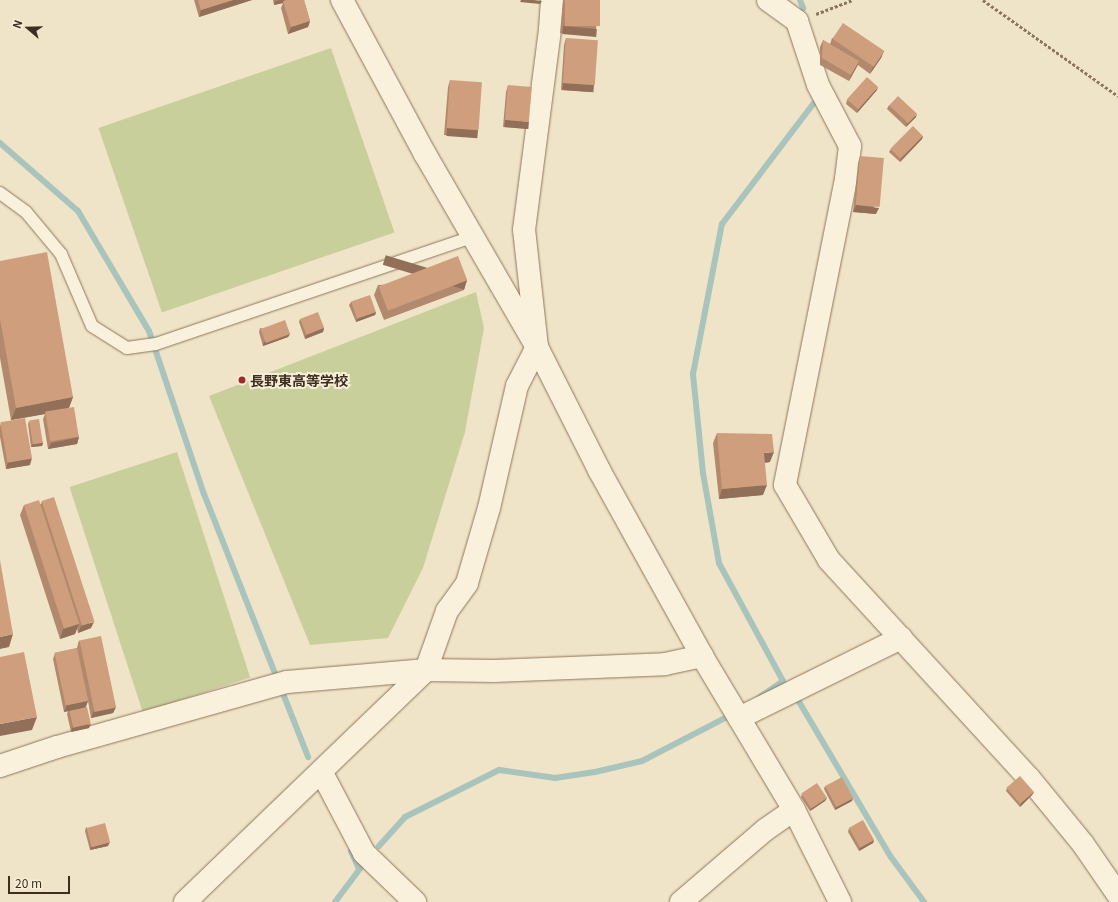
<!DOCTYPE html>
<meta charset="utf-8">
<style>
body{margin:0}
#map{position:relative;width:1118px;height:902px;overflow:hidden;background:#f0e4c8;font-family:Georgia,"Noto Sans JP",serif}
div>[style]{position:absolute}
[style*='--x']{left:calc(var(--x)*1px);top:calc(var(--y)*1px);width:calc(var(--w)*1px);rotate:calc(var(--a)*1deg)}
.green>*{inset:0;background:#c9cf9b;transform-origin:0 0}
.stream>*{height:6px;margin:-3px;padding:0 3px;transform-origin:3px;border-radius:3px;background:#a9c4bc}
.path>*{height:2.5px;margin-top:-1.25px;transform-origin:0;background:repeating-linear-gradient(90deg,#8d765c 0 3px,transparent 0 5px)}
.roads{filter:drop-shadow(0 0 1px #8d765c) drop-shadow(0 0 1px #8d765c)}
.lane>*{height:12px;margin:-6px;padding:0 6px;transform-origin:6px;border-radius:6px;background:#faf1dc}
.street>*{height:22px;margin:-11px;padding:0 11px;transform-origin:11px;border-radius:11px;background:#faf1dc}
.secondary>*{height:22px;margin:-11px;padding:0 11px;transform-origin:11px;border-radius:11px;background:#faf1dc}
.wall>*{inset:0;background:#b2896c}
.shaded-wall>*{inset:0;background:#916f58;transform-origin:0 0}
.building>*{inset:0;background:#cf9f7d;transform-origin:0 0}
.dots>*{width:11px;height:11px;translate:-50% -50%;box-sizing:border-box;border:2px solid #f7eed8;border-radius:50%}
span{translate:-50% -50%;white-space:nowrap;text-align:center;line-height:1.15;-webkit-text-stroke:4px #f7eed8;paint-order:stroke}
.poi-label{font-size:14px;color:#3d2e20;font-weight:700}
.left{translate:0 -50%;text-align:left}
.north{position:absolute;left:8px;top:8px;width:40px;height:40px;-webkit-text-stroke:3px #f7eed8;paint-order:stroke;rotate:290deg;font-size:11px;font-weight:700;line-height:16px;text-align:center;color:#3d2e20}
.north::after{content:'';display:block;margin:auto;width:14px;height:18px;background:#3d2e20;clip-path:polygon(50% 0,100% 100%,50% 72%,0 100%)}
.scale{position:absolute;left:8px;top:876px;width:62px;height:18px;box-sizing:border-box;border:2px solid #3d2e20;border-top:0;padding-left:5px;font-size:12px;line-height:14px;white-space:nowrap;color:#3d2e20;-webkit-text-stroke:3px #f7eed8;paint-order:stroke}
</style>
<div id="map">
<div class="green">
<i style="left:331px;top:48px;width:195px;height:246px;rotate:71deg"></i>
<i style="clip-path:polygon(476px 292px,484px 328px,465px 432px,423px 568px,388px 638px,310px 645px,209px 396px)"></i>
<i style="left:177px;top:452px;width:237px;height:113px;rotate:72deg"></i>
</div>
<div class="stream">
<i style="--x:800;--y:0;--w:9;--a:69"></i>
<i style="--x:0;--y:143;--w:103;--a:41.1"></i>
<i style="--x:78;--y:211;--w:139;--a:59.4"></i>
<i style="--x:149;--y:331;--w:172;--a:71.4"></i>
<i style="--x:204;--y:494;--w:283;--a:68.4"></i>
<i style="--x:760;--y:697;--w:28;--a:-35"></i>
<i style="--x:783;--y:681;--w:134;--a:-118.5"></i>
<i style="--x:719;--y:563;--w:91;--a:-100.1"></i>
<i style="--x:703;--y:473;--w:100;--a:-95.8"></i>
<i style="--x:693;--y:374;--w:153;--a:-79.1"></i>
<i style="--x:722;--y:224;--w:151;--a:-52.8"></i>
<i style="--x:798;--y:700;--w:182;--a:59.4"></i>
<i style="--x:891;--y:857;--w:56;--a:53.7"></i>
<i style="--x:379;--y:846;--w:39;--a:-48"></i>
<i style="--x:405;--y:817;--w:105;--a:-26.6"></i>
<i style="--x:499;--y:770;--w:57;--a:8.1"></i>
<i style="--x:555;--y:778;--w:40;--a:-8.5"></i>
<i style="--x:595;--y:772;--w:48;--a:-13.2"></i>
<i style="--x:642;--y:761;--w:96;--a:-27.4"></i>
<i style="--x:351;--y:851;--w:20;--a:66"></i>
<i style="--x:335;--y:902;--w:45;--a:-53.1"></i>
</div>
<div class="path">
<i style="--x:983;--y:0;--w:166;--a:35.4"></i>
<i style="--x:816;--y:14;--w:40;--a:-21"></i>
</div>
<div class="roads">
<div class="lane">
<i style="--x:0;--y:193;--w:32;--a:36"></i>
<i style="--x:26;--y:212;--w:55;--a:50.2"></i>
<i style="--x:61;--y:254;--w:78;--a:66.7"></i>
<i style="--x:92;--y:326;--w:41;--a:32.2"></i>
<i style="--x:127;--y:348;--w:29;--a:-8"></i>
<i style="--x:156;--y:344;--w:335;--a:-18.7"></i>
</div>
<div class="street">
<i style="--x:768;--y:0;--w:36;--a:36"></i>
<i style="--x:797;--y:21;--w:67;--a:71.8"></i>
<i style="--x:818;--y:85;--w:69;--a:62.3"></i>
<i style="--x:850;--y:146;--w:33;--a:97"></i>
<i style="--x:846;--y:179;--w:312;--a:101.3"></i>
<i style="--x:785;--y:485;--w:87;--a:59.6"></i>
<i style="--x:829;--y:560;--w:296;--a:47.5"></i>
<i style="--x:1029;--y:778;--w:85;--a:50.7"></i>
<i style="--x:1083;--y:844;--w:62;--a:55.5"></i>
<i style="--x:537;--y:347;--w:118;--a:-96.3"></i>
<i style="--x:524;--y:230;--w:203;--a:-82.6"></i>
<i style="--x:550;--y:29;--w:29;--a:-86"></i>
<i style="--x:739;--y:718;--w:181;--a:-26.3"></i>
<i style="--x:0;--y:766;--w:60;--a:-18.4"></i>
<i style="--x:57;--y:747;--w:239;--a:-15.8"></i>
<i style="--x:287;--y:682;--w:140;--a:-4.9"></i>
<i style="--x:426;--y:670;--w:68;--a:0.8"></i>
<i style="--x:494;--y:671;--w:171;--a:-2.3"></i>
<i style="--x:665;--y:664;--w:38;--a:-12"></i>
<i style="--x:322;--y:773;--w:90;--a:62.3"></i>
<i style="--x:364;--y:853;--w:71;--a:43.9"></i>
<i style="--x:681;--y:902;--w:111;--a:-40.6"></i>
<i style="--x:765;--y:830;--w:35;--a:-35"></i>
</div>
<div class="secondary">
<i style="--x:342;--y:0;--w:175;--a:61.7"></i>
<i style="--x:425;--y:154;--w:223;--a:59.9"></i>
<i style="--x:537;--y:347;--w:138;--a:63.2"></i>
<i style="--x:599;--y:470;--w:213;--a:61"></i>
<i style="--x:702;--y:656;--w:179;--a:59.1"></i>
<i style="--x:794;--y:810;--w:103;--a:63.4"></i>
<i style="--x:185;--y:902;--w:335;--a:-43.9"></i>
<i style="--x:426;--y:670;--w:63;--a:-70.4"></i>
<i style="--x:447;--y:611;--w:34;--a:-54"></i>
<i style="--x:467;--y:583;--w:78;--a:-73.7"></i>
<i style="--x:489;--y:508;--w:125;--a:-77.1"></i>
<i style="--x:517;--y:386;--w:44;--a:-62.9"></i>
</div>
</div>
<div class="wall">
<i style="clip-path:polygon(194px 0,252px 0,199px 17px)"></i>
<i style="clip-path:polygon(273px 0,304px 0,310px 21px,308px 27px,288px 34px,281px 8px,283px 3px,274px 5px)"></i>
<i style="clip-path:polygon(563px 0,600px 0,595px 36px,560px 33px)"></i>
<i style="clip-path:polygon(566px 38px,594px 85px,591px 92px,561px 90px,564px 45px)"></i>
<i style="clip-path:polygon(832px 38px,884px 51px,881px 58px,870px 74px,858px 65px,849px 81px,820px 65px,820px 47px,823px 40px,830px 44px)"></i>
<i style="clip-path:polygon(450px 80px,478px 130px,476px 137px,444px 135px,448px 87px)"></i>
<i style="clip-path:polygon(508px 85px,527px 129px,503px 127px,506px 92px)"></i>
<i style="clip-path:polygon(877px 90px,857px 113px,846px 104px,847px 100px)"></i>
<i style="clip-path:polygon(889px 105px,916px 117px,906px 127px,887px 109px)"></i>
<i style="clip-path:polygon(923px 136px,922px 139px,900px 162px,889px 152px,891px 149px)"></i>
<i style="clip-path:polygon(860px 156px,876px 214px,853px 212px,858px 163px)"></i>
<i style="clip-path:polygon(0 261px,73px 397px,69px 408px,79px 437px,77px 444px,48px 449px,43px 419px,45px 414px,11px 420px,0 358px)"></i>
<i style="clip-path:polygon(467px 280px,464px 290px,384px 320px,374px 295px,378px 285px)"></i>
<i style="clip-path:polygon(351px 302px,376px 312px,375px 315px,356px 322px,349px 305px)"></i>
<i style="clip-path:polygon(300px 319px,324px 328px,323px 332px,305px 339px,299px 322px)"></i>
<i style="clip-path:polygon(260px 328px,290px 334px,288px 337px,263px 346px,259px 332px)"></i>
<i style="clip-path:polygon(29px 421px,43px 443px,42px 446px,31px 447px,28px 424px)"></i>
<i style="clip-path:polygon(1px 423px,30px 465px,6px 469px,0 437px,0 426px)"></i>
<i style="clip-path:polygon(717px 433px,770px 462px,765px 463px,763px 495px,719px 499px,713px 443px)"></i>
<i style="clip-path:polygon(42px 501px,91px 628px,78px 633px,77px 628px,75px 634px,60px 639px,20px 515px,24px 505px,41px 504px)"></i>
<i style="clip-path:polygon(79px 640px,116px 707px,113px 713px,91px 718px,88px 701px,86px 707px,89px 728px,71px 732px,67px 714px,68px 711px,64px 712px,53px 659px,55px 653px,77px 648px)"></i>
<i style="clip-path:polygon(825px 786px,852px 801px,835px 810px,824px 789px)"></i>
<i style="clip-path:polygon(1007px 788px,1034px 792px,1032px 795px,1020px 807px,1006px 791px)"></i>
<i style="clip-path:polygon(802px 794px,827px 798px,825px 801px,810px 811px,801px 797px)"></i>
<i style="clip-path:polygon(86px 827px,108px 846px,90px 850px,85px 831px)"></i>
<i style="clip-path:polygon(849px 828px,874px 840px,873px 843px,859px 851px,848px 832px)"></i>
</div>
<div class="shaded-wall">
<i style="clip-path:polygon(233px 0,252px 0,199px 17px,201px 10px)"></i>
<i style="clip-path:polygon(281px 0,290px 0,283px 1px,283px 3px,274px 5px,275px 1px)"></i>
<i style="clip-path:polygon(521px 0,534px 0,542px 1px,540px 4px,520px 2px)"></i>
<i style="clip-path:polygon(310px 21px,308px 27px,288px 34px,291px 27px)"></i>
<i style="left:563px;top:26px;width:34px;height:8px;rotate:5deg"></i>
<i style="clip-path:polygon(884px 51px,881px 58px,870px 74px,873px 67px)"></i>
<i style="clip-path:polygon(859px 61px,856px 68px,849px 81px,851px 75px)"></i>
<i style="left:563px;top:83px;width:31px;height:7px;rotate:4deg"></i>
<i style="clip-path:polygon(878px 87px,877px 90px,857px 113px,858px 110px)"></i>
<i style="clip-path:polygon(917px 114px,916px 117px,906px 127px,907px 124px)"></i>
<i style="left:505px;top:120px;width:24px;height:7px;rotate:5deg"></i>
<i style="left:447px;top:128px;width:31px;height:8px;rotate:4deg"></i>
<i style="clip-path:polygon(923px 136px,922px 139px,900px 162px,901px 159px)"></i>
<i style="clip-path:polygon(856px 205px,879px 208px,876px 214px,853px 212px)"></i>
<i style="left:467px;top:280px;width:10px;height:85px;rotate:107deg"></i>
<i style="clip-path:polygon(376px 312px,375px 315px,356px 322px,357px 319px)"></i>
<i style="clip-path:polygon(324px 328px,323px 332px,305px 339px,306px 335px)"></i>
<i style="clip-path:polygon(290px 334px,288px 337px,263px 346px,264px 342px)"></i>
<i style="clip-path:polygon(73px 397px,68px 410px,45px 412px,45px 414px,11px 420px,16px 408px)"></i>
<i style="clip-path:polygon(79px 437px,77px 444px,48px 449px,51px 443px)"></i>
<i style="clip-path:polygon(43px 443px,42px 446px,31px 447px,33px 444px)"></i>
<i style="clip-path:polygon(774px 452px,770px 462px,761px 463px,764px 453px)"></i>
<i style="clip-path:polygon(32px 458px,30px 465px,6px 469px,8px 462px)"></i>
<i style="clip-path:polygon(767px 485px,763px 495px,719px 499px,722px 489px)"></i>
<i style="clip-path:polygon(94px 622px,91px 628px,78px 633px,81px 626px)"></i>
<i style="clip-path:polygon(79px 624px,75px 634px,60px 639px,63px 629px)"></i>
<i style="clip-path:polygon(13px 634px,9px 647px,0 649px,0 637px)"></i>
<i style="clip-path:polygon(88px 701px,85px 708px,64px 712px,67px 705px)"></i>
<i style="clip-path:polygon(116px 707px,113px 713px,91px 718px,94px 711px)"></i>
<i style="clip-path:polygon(37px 717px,32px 730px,0 736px,0 724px)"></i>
<i style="clip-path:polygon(91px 724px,89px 728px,71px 732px,72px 728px)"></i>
<i style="clip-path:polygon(1034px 792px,1032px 795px,1020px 807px,1021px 803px)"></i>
<i style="clip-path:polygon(827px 798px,825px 801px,810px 811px,811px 808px)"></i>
<i style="clip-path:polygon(853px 798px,852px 801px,835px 810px,836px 807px)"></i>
<i style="clip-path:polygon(874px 840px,873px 843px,859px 851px,860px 848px)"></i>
<i style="clip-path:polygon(110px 842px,108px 846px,90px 850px,91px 847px)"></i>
</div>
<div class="building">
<i style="clip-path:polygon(198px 0,233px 0,201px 10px)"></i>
<i style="clip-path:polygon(287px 0,304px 0,310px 21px,291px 27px,283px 1px)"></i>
<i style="left:565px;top:0;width:35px;height:26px"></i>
<i style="left:843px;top:23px;width:50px;height:19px;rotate:34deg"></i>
<i style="left:566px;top:38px;width:32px;height:45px;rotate:4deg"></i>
<i style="clip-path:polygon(823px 40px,859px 61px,851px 75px,822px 58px)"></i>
<i style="left:867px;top:77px;width:15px;height:30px;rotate:42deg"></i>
<i style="left:450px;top:80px;width:32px;height:48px;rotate:4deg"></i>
<i style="left:508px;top:85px;width:24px;height:35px;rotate:5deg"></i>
<i style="left:898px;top:96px;width:26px;height:13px;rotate:43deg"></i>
<i style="left:913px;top:126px;width:14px;height:32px;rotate:45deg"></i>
<i style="left:860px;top:156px;width:24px;height:49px;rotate:5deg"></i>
<i style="clip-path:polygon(47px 252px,73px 397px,16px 408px,0 319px,0 261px)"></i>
<i style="left:458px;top:256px;width:26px;height:85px;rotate:69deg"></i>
<i style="left:370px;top:295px;width:18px;height:20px;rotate:71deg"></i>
<i style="left:318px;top:312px;width:17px;height:19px;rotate:69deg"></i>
<i style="left:285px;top:320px;width:15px;height:26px;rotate:70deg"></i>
<i style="left:74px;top:407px;width:30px;height:29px;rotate:81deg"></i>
<i style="left:25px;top:418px;width:41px;height:25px;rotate:80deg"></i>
<i style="left:39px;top:419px;width:24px;height:10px;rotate:81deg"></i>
<i style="clip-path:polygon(717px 433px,772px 434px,774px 452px,764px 453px,767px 485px,722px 489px)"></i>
<i style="left:54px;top:497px;width:131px;height:13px;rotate:72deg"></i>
<i style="left:39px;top:500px;width:130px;height:16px;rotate:72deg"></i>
<i style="clip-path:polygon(0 560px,13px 634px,0 637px)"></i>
<i style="left:101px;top:636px;width:73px;height:22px;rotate:78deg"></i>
<i style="left:77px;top:648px;width:54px;height:23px;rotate:78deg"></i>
<i style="clip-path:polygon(24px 652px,37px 717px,0 724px,0 657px)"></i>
<i style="left:87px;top:707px;width:17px;height:18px;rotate:77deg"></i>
<i style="left:1020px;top:776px;width:21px;height:18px;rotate:49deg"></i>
<i style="left:842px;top:777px;width:24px;height:19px;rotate:62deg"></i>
<i style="left:817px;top:783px;width:18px;height:19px;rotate:56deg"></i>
<i style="left:863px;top:820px;width:23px;height:16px;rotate:61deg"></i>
<i style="left:105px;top:823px;width:20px;height:19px;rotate:75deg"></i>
</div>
<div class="dots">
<i style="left:242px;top:380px;background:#9e2a2b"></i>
</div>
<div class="poi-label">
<span class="left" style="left:250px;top:380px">長野東高等学校</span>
</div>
<div class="north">N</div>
<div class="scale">20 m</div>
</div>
